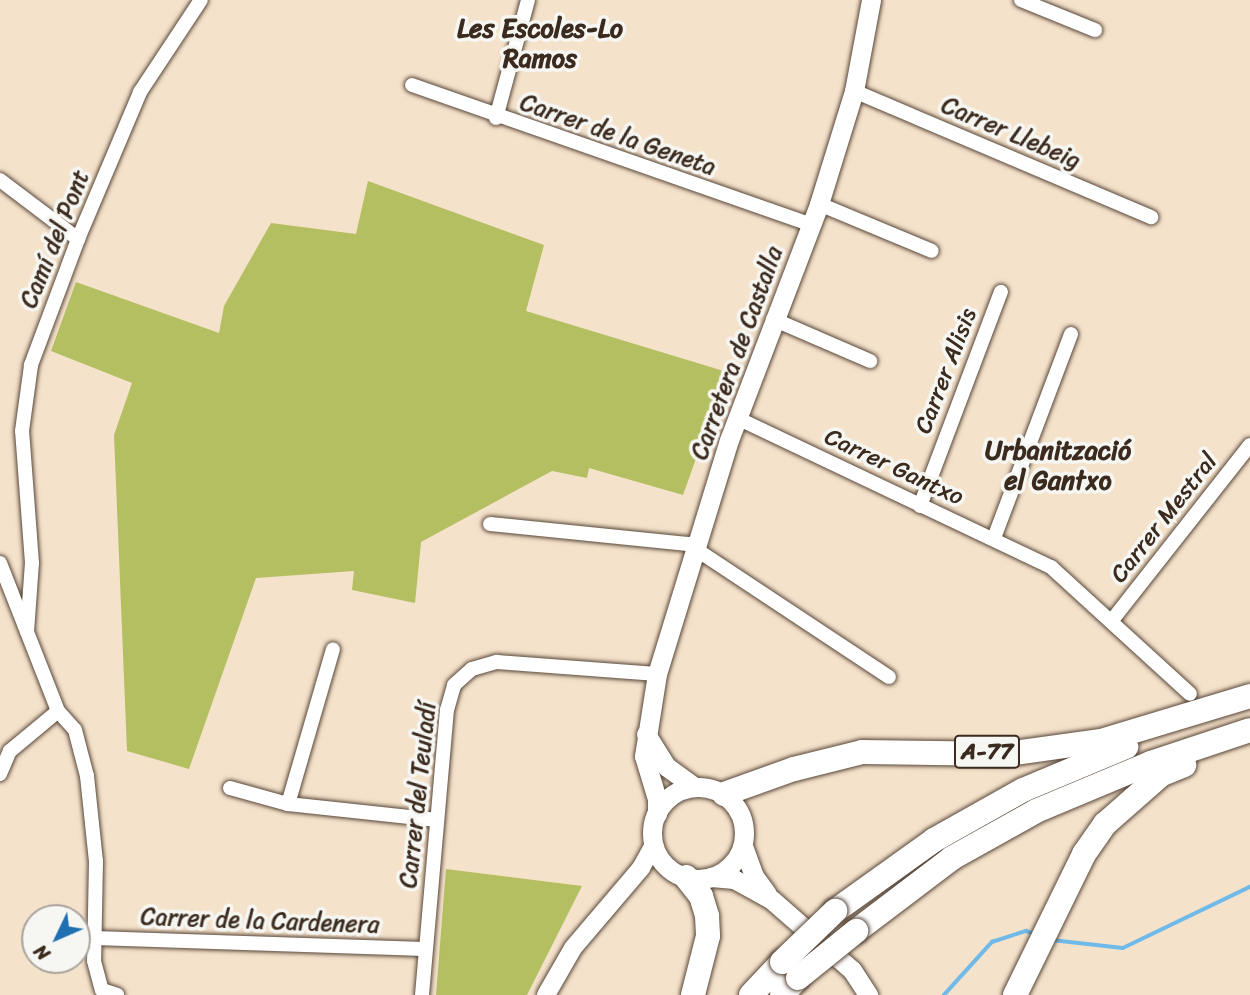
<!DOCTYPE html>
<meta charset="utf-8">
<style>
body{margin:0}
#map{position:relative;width:1250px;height:995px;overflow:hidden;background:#f5e2cb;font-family:Sriracha,sans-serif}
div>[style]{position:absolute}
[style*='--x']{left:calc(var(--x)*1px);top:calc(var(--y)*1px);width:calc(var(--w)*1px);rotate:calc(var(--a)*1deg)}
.green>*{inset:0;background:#b3bf61}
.stream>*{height:3.5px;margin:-1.75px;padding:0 1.75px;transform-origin:1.75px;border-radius:1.75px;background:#70bae9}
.roads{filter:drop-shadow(0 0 2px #574638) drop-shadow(0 0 2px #574638)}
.minor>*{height:14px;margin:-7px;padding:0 7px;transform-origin:7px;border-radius:7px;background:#fff}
.tertiary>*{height:18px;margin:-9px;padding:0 9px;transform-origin:9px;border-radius:9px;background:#fff}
.secondary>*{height:19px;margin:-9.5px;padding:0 9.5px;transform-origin:9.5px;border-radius:9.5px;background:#fff}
.secondary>.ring{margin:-9.5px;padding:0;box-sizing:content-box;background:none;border:19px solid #fff;border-radius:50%}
.motorway>*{height:24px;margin:-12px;padding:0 12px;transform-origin:12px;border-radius:12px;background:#fff}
.bridges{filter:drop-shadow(0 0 2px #574638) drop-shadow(0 0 2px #574638)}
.motorway-bridge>*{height:24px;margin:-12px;padding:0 12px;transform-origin:12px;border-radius:12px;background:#fff}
span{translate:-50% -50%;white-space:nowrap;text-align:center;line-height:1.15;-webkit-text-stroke:7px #f6f6f2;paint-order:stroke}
.shield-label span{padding:2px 5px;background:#f6f6f2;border:2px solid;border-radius:5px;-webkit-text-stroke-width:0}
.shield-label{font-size:23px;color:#3b2a1e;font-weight:700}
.street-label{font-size:24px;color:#3b2a1e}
.neighbourhood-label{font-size:26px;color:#3b2a1e;font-weight:700}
.north{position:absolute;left:21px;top:904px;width:70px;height:70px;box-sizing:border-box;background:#f6f6f2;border:2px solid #aba49d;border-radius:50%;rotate:226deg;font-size:19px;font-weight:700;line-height:28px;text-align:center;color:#3b2a1e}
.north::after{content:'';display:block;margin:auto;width:24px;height:32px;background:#1f6fb2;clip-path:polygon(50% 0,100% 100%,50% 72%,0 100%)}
</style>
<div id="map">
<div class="green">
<i style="clip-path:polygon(368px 181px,544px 245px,526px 311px,727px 372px,683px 495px,589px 468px,587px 478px,552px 471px,421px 542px,415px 603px,352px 590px,354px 571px,256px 578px,189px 769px,127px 751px,114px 435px,132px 383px,51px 351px,76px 282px,219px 333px,224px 306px,271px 223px,356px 234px)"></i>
<i style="clip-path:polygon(446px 869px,582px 886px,527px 995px,436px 995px)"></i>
</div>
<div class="stream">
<i style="--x:1052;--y:940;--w:71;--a:6.4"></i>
<i style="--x:1123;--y:948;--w:141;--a:-25.7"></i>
<i style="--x:944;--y:995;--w:72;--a:-47.8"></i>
<i style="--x:992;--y:942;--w:36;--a:-18"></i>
<i style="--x:1026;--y:931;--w:9;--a:18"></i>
</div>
<div class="roads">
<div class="minor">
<i style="--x:1021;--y:0;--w:80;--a:22.1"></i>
<i style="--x:412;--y:85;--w:422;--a:19.3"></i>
<i style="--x:854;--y:91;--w:323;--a:23"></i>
<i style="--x:496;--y:118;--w:122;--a:-74.8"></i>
<i style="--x:0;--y:180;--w:98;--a:37.1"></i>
<i style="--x:819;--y:204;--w:122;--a:22.6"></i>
<i style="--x:773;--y:319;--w:106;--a:23.4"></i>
<i style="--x:737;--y:418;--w:348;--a:25.4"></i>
<i style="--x:1051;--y:567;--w:188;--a:42.4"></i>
<i style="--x:920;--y:506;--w:229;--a:-69.3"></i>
<i style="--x:490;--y:524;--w:199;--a:5.8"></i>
<i style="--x:688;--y:544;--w:241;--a:33.5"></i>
<i style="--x:994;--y:538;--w:218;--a:-69.3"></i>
<i style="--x:0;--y:563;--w:159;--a:68.6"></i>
<i style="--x:58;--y:711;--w:25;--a:48"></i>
<i style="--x:75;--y:730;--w:48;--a:75.4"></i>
<i style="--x:87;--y:776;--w:85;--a:84"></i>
<i style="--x:96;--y:861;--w:100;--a:91.1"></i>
<i style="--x:94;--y:961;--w:30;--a:75"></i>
<i style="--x:102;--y:990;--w:16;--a:18"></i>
<i style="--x:1113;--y:619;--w:221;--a:-51.8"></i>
<i style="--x:27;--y:632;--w:69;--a:-85.9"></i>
<i style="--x:32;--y:563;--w:132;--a:-94.3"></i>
<i style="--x:22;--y:431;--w:67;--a:-82.2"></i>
<i style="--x:31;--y:365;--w:134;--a:-69.5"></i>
<i style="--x:78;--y:239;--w:160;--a:-67.1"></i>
<i style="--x:140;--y:92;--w:110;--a:-56.5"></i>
<i style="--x:0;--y:774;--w:25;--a:-67"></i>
<i style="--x:10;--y:751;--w:62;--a:-39.8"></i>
<i style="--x:230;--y:788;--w:60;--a:15.4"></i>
<i style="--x:288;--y:804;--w:150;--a:6.1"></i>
<i style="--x:288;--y:804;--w:161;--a:-73.8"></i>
<i style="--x:94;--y:938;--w:331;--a:1.9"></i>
<i style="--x:422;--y:995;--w:286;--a:-85"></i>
<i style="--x:447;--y:710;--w:26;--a:-74"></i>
<i style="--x:454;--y:685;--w:24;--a:-42"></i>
<i style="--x:472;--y:669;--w:26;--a:-16"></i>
<i style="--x:497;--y:662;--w:160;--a:4.3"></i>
</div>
<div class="tertiary">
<i style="--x:546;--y:995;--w:54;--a:-60.1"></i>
<i style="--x:573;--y:948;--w:105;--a:-49.6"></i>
<i style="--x:641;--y:868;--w:26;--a:-61"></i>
</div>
<div class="secondary">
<i style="--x:646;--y:734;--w:39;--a:58"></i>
<i style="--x:667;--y:767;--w:34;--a:36"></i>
<i class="ring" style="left:652px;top:787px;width:73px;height:73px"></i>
<i style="--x:657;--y:814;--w:15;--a:-90"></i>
<i style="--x:657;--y:799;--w:45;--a:-106.8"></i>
<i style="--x:644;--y:756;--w:83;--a:-81"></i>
<i style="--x:657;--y:674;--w:245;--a:-72.9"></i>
<i style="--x:729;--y:440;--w:253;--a:-69.1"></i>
<i style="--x:819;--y:204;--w:118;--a:-72.8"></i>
<i style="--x:854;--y:91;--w:93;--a:-79.4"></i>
<i style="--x:743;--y:846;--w:32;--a:70"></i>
<i style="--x:754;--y:876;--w:22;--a:54"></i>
<i style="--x:711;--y:877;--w:23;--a:5"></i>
<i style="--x:734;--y:879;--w:43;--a:28.9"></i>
<i style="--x:772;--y:900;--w:106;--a:41.2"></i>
<i style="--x:852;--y:970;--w:30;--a:57"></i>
</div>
<div class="motorway">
<i style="--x:724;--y:794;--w:74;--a:-19.7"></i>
<i style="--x:794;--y:769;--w:70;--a:-14"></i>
<i style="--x:862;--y:752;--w:145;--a:0.8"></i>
<i style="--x:1007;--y:754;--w:95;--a:-7.9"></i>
<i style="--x:1101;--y:741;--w:156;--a:-16.8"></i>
<i style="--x:686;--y:877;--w:24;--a:52"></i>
<i style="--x:701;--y:896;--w:21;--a:73"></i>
<i style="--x:707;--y:916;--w:20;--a:87"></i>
<i style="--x:708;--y:936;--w:61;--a:104.3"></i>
<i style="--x:835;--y:911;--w:122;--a:-35.6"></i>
<i style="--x:934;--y:840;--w:102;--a:-29.3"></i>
<i style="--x:1023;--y:790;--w:112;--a:-22.7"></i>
<i style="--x:856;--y:931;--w:121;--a:-37.2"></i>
<i style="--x:952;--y:858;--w:96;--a:-29.2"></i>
<i style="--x:1036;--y:811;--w:125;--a:-22.7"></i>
<i style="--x:1151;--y:763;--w:104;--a:-18.4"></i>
<i style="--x:751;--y:995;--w:45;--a:-46.8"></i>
<i style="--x:782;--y:995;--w:23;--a:-47"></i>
<i style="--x:1015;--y:995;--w:157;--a:-63.9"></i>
<i style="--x:1084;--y:854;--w:37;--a:-55"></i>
<i style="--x:1105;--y:824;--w:76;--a:-41.3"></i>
<i style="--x:1162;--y:774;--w:24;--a:-22"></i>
</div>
</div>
<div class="bridges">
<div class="motorway-bridge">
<i style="--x:782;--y:962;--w:74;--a:-43.9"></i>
<i style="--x:798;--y:978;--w:75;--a:-39"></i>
</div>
</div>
<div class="shield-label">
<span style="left:987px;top:752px">A-77</span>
</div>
<div class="street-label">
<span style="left:1011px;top:133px;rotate:23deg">Carrer Llebeig</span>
<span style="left:618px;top:135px;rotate:19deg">Carrer de la Geneta</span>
<span style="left:55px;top:239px;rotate:-68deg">Camí del Pont</span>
<span style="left:737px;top:353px;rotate:-70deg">Carretera de Castalla</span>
<span style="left:946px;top:371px;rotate:-69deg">Carrer Alisis</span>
<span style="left:894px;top:467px;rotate:25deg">Carrer Gantxo</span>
<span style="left:1164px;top:518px;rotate:-52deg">Carrer Mestral</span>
<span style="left:418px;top:795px;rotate:-84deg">Carrer del Teuladí</span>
<span style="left:260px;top:921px;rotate:2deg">Carrer de la Cardenera</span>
</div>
<div class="neighbourhood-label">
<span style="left:540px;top:44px">Les Escoles-Lo<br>Ramos</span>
<span style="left:1058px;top:466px">Urbanització<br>el Gantxo</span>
</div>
<div class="north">N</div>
</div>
